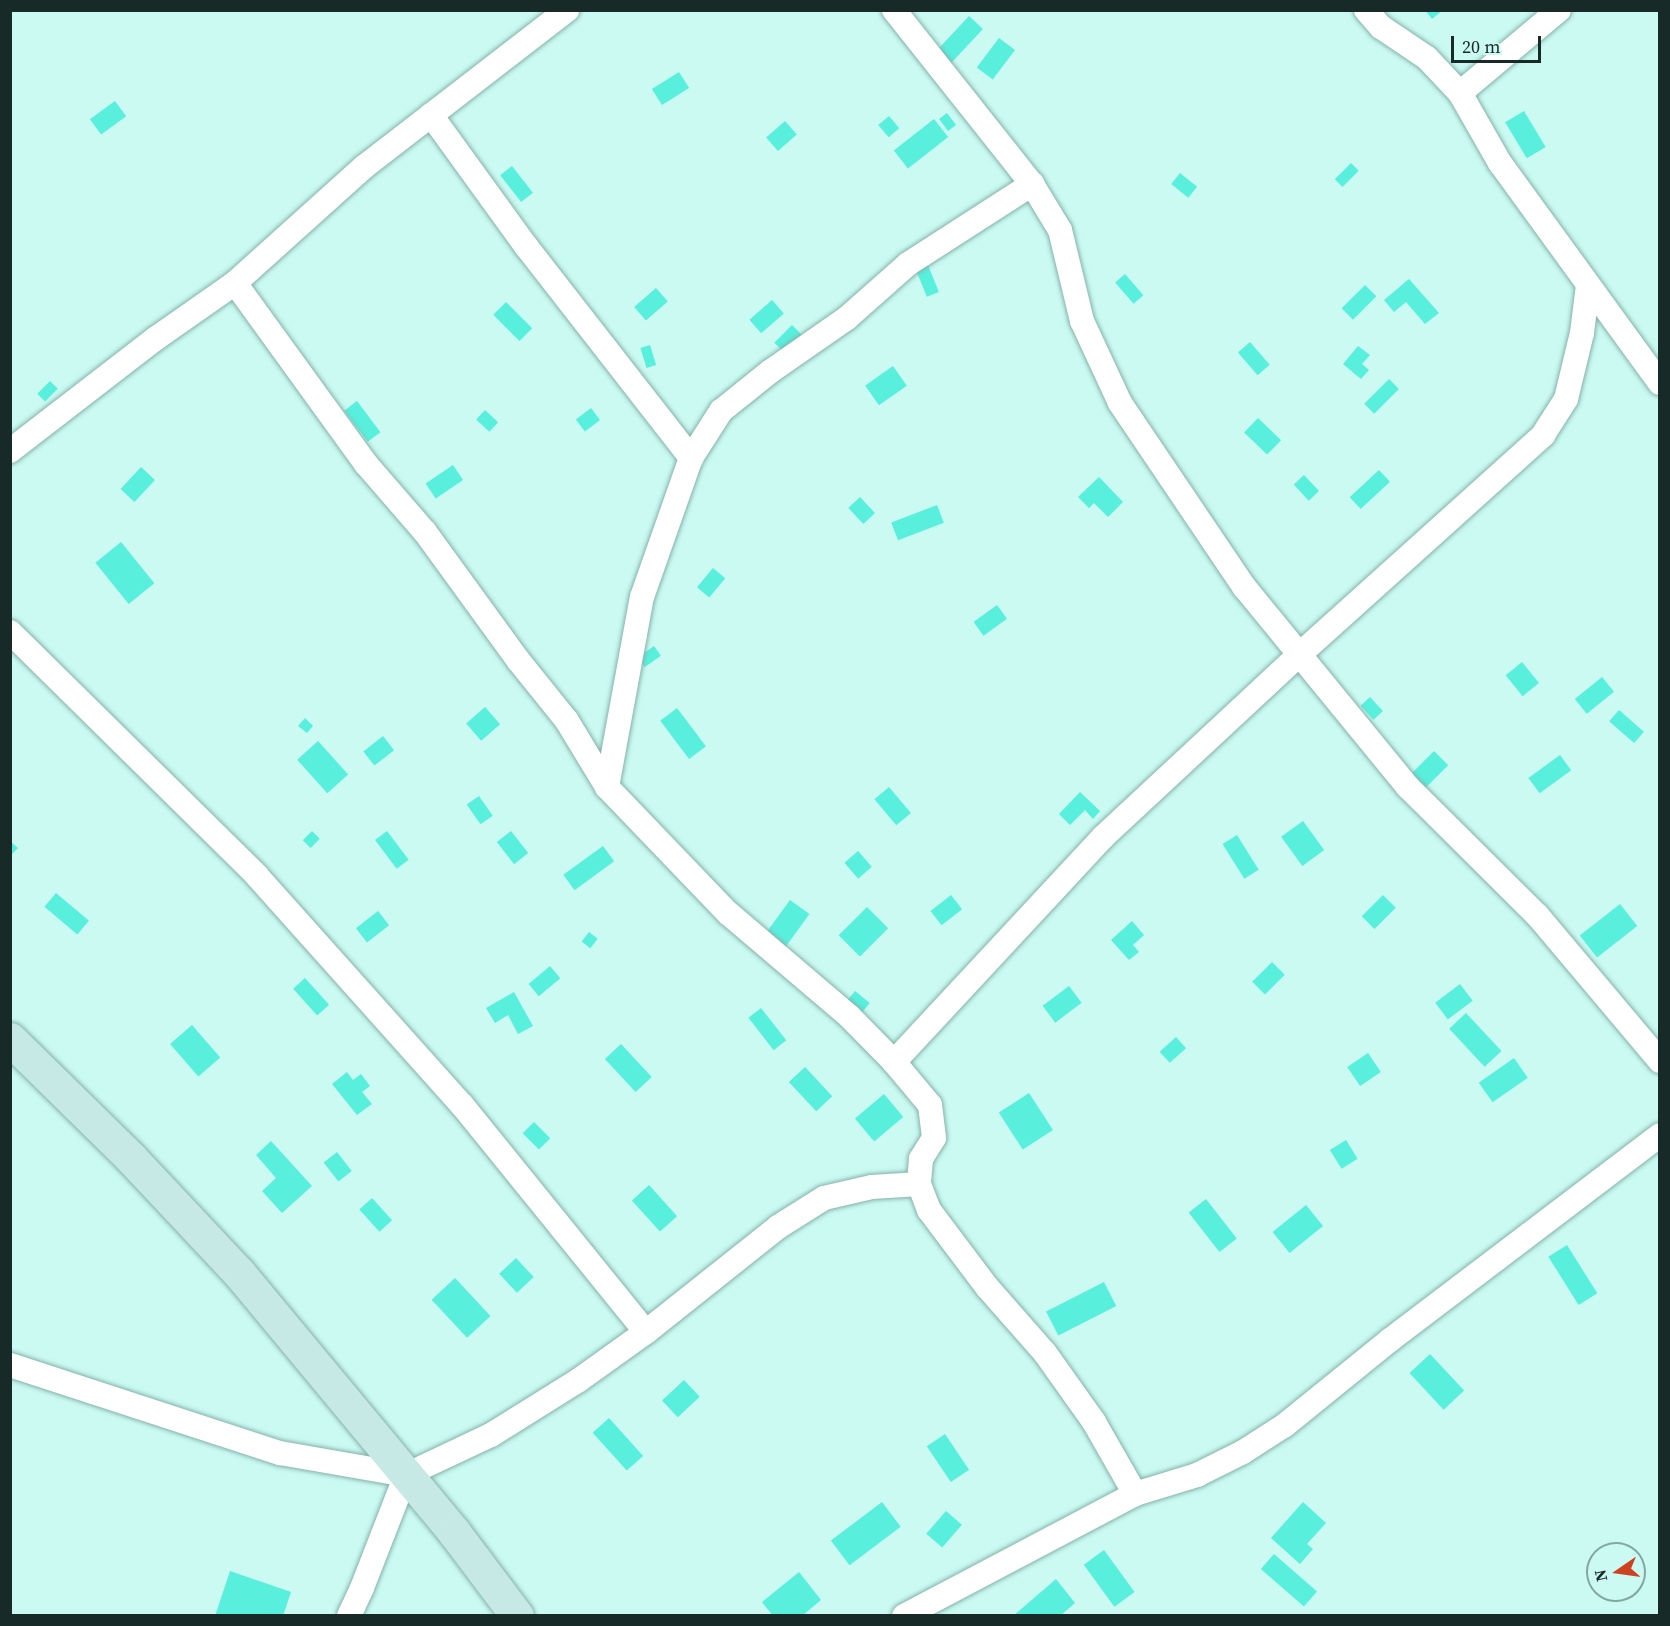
<!DOCTYPE html>
<style>
body{margin:0}
#map{position:relative;width:1670px;height:1626px;overflow:hidden;background:#cafaf2;font-family:"Source Serif 4",serif}
div>[style]{position:absolute}
[style*='--x']{left:calc(var(--x)*1px);top:calc(var(--y)*1px);width:calc(var(--w)*1px);rotate:calc(var(--a)*1deg)}
.building>*{inset:0;background:#59efdd;transform-origin:0 0}
.roads{filter:drop-shadow(0 0 2px #85b2ab) drop-shadow(0 0 2px #85b2ab)}
.street>*{height:24px;margin:-12px;padding:0 12px;transform-origin:12px;border-radius:12px;background:#fff}
.secondary>*{height:33px;margin:-16.5px;padding:0 16.5px;transform-origin:16.5px;border-radius:16.5px;background:#c7e9e5}
span{translate:-50% -50%;white-space:nowrap;text-align:center;line-height:1.15;-webkit-text-stroke:5px #cafaf2;paint-order:stroke}
.frame{position:absolute;inset:0;border:12px solid #182a28;pointer-events:none}
.north{position:absolute;left:1586px;top:1542px;width:60px;height:60px;box-sizing:border-box;background:#cafaf2;border:2px solid #83a7a1;border-radius:50%;rotate:257deg;font-size:16px;font-weight:700;line-height:24px;text-align:center;color:#182a28}
.north::after{content:'';display:block;margin:auto;width:21px;height:27px;background:#cd4322;clip-path:polygon(50% 0,100% 100%,50% 72%,0 100%)}
.scale{position:absolute;left:1451px;top:36px;width:90px;height:27px;box-sizing:border-box;border:3px solid #182a28;border-top:0;padding-left:8px;font-size:18px;line-height:21px;white-space:nowrap;color:#182a28;-webkit-text-stroke:4px #cafaf2;paint-order:stroke}
</style>
<div id="map">
<div class="building">
<i style="clip-path:polygon(1425px 10px,1443px 10px,1432px 19px)"></i>
<i style="left:969px;top:16px;width:19px;height:50px;rotate:43deg"></i>
<i style="left:999px;top:38px;width:20px;height:37px;rotate:37deg"></i>
<i style="left:679px;top:72px;width:19px;height:32px;rotate:58deg"></i>
<i style="left:115px;top:101px;width:19px;height:31px;rotate:54deg"></i>
<i style="left:1524px;top:111px;width:42px;height:22px;rotate:59deg"></i>
<i style="left:947px;top:113px;width:15px;height:10px;rotate:53deg"></i>
<i style="left:889px;top:116px;width:16px;height:14px;rotate:50deg"></i>
<i style="left:934px;top:119px;width:23px;height:51px;rotate:52deg"></i>
<i style="left:785px;top:121px;width:18px;height:25px;rotate:49deg"></i>
<i style="left:1351px;top:163px;width:11px;height:23px;rotate:45deg"></i>
<i style="left:512px;top:166px;width:34px;height:15px;rotate:52deg"></i>
<i style="left:1180px;top:173px;width:22px;height:14px;rotate:39deg"></i>
<i style="left:928px;top:265px;width:29px;height:13px;rotate:68deg"></i>
<i style="left:1125px;top:274px;width:28px;height:13px;rotate:49deg"></i>
<i style="clip-path:polygon(1409px 279px,1439px 313px,1425px 324px,1406px 302px,1394px 312px,1384px 300px)"></i>
<i style="left:1365px;top:285px;width:16px;height:33px;rotate:45deg"></i>
<i style="left:656px;top:288px;width:18px;height:29px;rotate:49deg"></i>
<i style="left:772px;top:300px;width:18px;height:30px;rotate:49deg"></i>
<i style="left:506px;top:302px;width:37px;height:18px;rotate:45deg"></i>
<i style="left:792px;top:325px;width:14px;height:25px;rotate:45deg"></i>
<i style="left:1250px;top:342px;width:30px;height:16px;rotate:49deg"></i>
<i style="left:650px;top:345px;width:21px;height:10px;rotate:73deg"></i>
<i style="clip-path:polygon(1358px 346px,1370px 355px,1362px 364px,1369px 370px,1361px 379px,1343px 364px)"></i>
<i style="left:893px;top:366px;width:24px;height:34px;rotate:55deg"></i>
<i style="left:1389px;top:379px;width:14px;height:35px;rotate:45deg"></i>
<i style="left:50px;top:381px;width:11px;height:18px;rotate:45deg"></i>
<i style="left:357px;top:401px;width:39px;height:16px;rotate:53deg"></i>
<i style="left:591px;top:408px;width:15px;height:19px;rotate:53deg"></i>
<i style="left:485px;top:410px;width:18px;height:13px;rotate:43deg"></i>
<i style="left:1258px;top:418px;width:32px;height:20px;rotate:44deg"></i>
<i style="left:453px;top:465px;width:18px;height:33px;rotate:56deg"></i>
<i style="left:141px;top:467px;width:19px;height:30px;rotate:43deg"></i>
<i style="left:1379px;top:470px;width:16px;height:40px;rotate:47deg"></i>
<i style="left:1304px;top:475px;width:22px;height:14px;rotate:47deg"></i>
<i style="clip-path:polygon(1099px 477px,1123px 502px,1108px 517px,1094px 503px,1089px 508px,1078px 497px)"></i>
<i style="left:860px;top:497px;width:22px;height:16px;rotate:47deg"></i>
<i style="left:937px;top:505px;width:19px;height:49px;rotate:69deg"></i>
<i style="left:121px;top:542px;width:53px;height:33px;rotate:51deg"></i>
<i style="left:713px;top:568px;width:16px;height:25px;rotate:40deg"></i>
<i style="left:997px;top:605px;width:17px;height:29px;rotate:54deg"></i>
<i style="left:654px;top:646px;width:12px;height:20px;rotate:55deg"></i>
<i style="left:1522px;top:662px;width:27px;height:21px;rotate:51deg"></i>
<i style="left:1602px;top:677px;width:19px;height:35px;rotate:51deg"></i>
<i style="left:1370px;top:697px;width:19px;height:13px;rotate:47deg"></i>
<i style="left:485px;top:707px;width:23px;height:25px;rotate:49deg"></i>
<i style="left:677px;top:708px;width:48px;height:21px;rotate:53deg"></i>
<i style="left:1619px;top:710px;width:33px;height:15px;rotate:41deg"></i>
<i style="clip-path:polygon(305px 718px,313px 726px,307px 733px,298px 726px)"></i>
<i style="left:383px;top:736px;width:18px;height:25px;rotate:52deg"></i>
<i style="left:318px;top:741px;width:45px;height:28px;rotate:48deg"></i>
<i style="left:1434px;top:751px;width:20px;height:41px;rotate:45deg"></i>
<i style="left:1560px;top:755px;width:19px;height:39px;rotate:54deg"></i>
<i style="left:889px;top:787px;width:34px;height:19px;rotate:50deg"></i>
<i style="clip-path:polygon(1080px 792px,1100px 811px,1093px 819px,1085px 810px,1070px 825px,1059px 814px)"></i>
<i style="left:479px;top:796px;width:24px;height:15px;rotate:55deg"></i>
<i style="left:1303px;top:821px;width:36px;height:27px;rotate:54deg"></i>
<i style="left:312px;top:831px;width:11px;height:13px;rotate:45deg"></i>
<i style="left:387px;top:831px;width:36px;height:15px;rotate:53deg"></i>
<i style="left:511px;top:831px;width:28px;height:18px;rotate:52deg"></i>
<i style="left:1237px;top:835px;width:41px;height:17px;rotate:58deg"></i>
<i style="clip-path:polygon(10px 841px,18px 848px,10px 856px)"></i>
<i style="left:603px;top:846px;width:19px;height:49px;rotate:54deg"></i>
<i style="left:858px;top:851px;width:21px;height:18px;rotate:49deg"></i>
<i style="left:56px;top:893px;width:43px;height:18px;rotate:40deg"></i>
<i style="left:951px;top:895px;width:18px;height:26px;rotate:52deg"></i>
<i style="left:1383px;top:895px;width:18px;height:30px;rotate:45deg"></i>
<i style="left:790px;top:900px;width:24px;height:42px;rotate:36deg"></i>
<i style="left:1620px;top:904px;width:28px;height:51px;rotate:52deg"></i>
<i style="left:867px;top:907px;width:30px;height:40px;rotate:45deg"></i>
<i style="left:378px;top:911px;width:18px;height:28px;rotate:52deg"></i>
<i style="clip-path:polygon(1132px 921px,1144px 935px,1133px 945px,1139px 952px,1129px 960px,1111px 940px)"></i>
<i style="left:589px;top:932px;width:11px;height:12px;rotate:38deg"></i>
<i style="left:1272px;top:962px;width:18px;height:28px;rotate:45deg"></i>
<i style="left:550px;top:966px;width:16px;height:28px;rotate:50deg"></i>
<i style="left:305px;top:978px;width:36px;height:16px;rotate:48deg"></i>
<i style="left:1460px;top:984px;width:21px;height:31px;rotate:53deg"></i>
<i style="left:1069px;top:986px;width:21px;height:33px;rotate:53deg"></i>
<i style="left:855px;top:991px;width:19px;height:13px;rotate:39deg"></i>
<i style="clip-path:polygon(514px 992px,533px 1026px,518px 1034px,508px 1015px,495px 1023px,486px 1008px)"></i>
<i style="left:761px;top:1008px;width:41px;height:16px;rotate:52deg"></i>
<i style="left:1466px;top:1013px;width:52px;height:23px;rotate:47deg"></i>
<i style="left:192px;top:1025px;width:43px;height:29px;rotate:49deg"></i>
<i style="left:1176px;top:1037px;width:15px;height:22px;rotate:48deg"></i>
<i style="left:621px;top:1044px;width:45px;height:22px;rotate:47deg"></i>
<i style="left:1368px;top:1053px;width:23px;height:25px;rotate:56deg"></i>
<i style="left:1514px;top:1058px;width:24px;height:43px;rotate:55deg"></i>
<i style="left:805px;top:1067px;width:40px;height:22px;rotate:47deg"></i>
<i style="clip-path:polygon(347px 1072px,353px 1080px,361px 1074px,370px 1086px,362px 1092px,372px 1104px,357px 1115px,332px 1084px)"></i>
<i style="left:1029px;top:1093px;width:44px;height:36px;rotate:57deg"></i>
<i style="left:884px;top:1094px;width:30px;height:38px;rotate:50deg"></i>
<i style="left:534px;top:1122px;width:23px;height:16px;rotate:45deg"></i>
<i style="left:1346px;top:1140px;width:22px;height:19px;rotate:58deg"></i>
<i style="clip-path:polygon(271px 1141px,312px 1186px,282px 1213px,262px 1191px,276px 1178px,256px 1155px)"></i>
<i style="left:337px;top:1152px;width:24px;height:17px;rotate:52deg"></i>
<i style="left:649px;top:1185px;width:42px;height:23px;rotate:48deg"></i>
<i style="left:372px;top:1198px;width:30px;height:17px;rotate:48deg"></i>
<i style="left:1206px;top:1199px;width:50px;height:22px;rotate:52deg"></i>
<i style="left:1306px;top:1205px;width:27px;height:43px;rotate:51deg"></i>
<i style="left:1567px;top:1245px;width:57px;height:22px;rotate:58deg"></i>
<i style="left:516px;top:1258px;width:26px;height:23px;rotate:47deg"></i>
<i style="left:455px;top:1278px;width:52px;height:32px;rotate:47deg"></i>
<i style="left:1104px;top:1282px;width:27px;height:65px;rotate:63deg"></i>
<i style="left:1430px;top:1354px;width:50px;height:28px;rotate:47deg"></i>
<i style="left:684px;top:1380px;width:23px;height:30px;rotate:47deg"></i>
<i style="left:609px;top:1418px;width:51px;height:22px;rotate:48deg"></i>
<i style="left:945px;top:1434px;width:43px;height:22px;rotate:56deg"></i>
<i style="left:882px;top:1502px;width:31px;height:64px;rotate:53deg"></i>
<i style="clip-path:polygon(1303px 1502px,1326px 1523px,1307px 1544px,1313px 1549px,1300px 1564px,1271px 1538px)"></i>
<i style="left:946px;top:1511px;width:21px;height:30px;rotate:41deg"></i>
<i style="left:1104px;top:1550px;width:52px;height:25px;rotate:54deg"></i>
<i style="left:1274px;top:1554px;width:57px;height:20px;rotate:41deg"></i>
<i style="clip-path:polygon(230px 1571px,291px 1592px,283px 1616px,215px 1616px)"></i>
<i style="clip-path:polygon(799px 1572px,821px 1600px,802px 1616px,773px 1616px,762px 1602px)"></i>
<i style="clip-path:polygon(1056px 1579px,1075px 1603px,1060px 1616px,1013px 1616px)"></i>
</div>
<div class="roads">
<div class="street">
<i style="--x:894;--y:10;--w:222;--a:51.6"></i>
<i style="--x:1032;--y:184;--w:54;--a:58.7"></i>
<i style="--x:1060;--y:230;--w:94;--a:76.4"></i>
<i style="--x:1082;--y:321;--w:90;--a:65.1"></i>
<i style="--x:1120;--y:403;--w:223;--a:56"></i>
<i style="--x:1245;--y:588;--w:257;--a:50.7"></i>
<i style="--x:1408;--y:787;--w:182;--a:44.8"></i>
<i style="--x:1537;--y:915;--w:191;--a:49.9"></i>
<i style="--x:1366;--y:10;--w:23;--a:49"></i>
<i style="--x:1381;--y:27;--w:55;--a:34"></i>
<i style="--x:1427;--y:58;--w:48;--a:46.7"></i>
<i style="--x:1460;--y:93;--w:81;--a:60.3"></i>
<i style="--x:1500;--y:163;--w:272;--a:54"></i>
<i style="--x:1460;--y:93;--w:129;--a:-40"></i>
<i style="--x:431;--y:115;--w:162;--a:54.1"></i>
<i style="--x:526;--y:246;--w:269;--a:52.1"></i>
<i style="--x:235;--y:283;--w:223;--a:54.1"></i>
<i style="--x:366;--y:464;--w:90;--a:49.1"></i>
<i style="--x:425;--y:532;--w:158;--a:54"></i>
<i style="--x:518;--y:660;--w:78;--a:51.2"></i>
<i style="--x:567;--y:721;--w:77;--a:58.8"></i>
<i style="--x:607;--y:787;--w:175;--a:46.2"></i>
<i style="--x:728;--y:913;--w:159;--a:40.4"></i>
<i style="--x:849;--y:1016;--w:64;--a:45.6"></i>
<i style="--x:894;--y:1062;--w:56;--a:50.1"></i>
<i style="--x:930;--y:1105;--w:33;--a:83"></i>
<i style="--x:934;--y:1138;--w:25;--a:122"></i>
<i style="--x:921;--y:1159;--w:25;--a:95"></i>
<i style="--x:919;--y:1184;--w:28;--a:69"></i>
<i style="--x:929;--y:1210;--w:96;--a:53"></i>
<i style="--x:987;--y:1287;--w:88;--a:48.7"></i>
<i style="--x:1045;--y:1353;--w:85;--a:54.6"></i>
<i style="--x:1094;--y:1422;--w:83;--a:60.3"></i>
<i style="--x:10;--y:451;--w:183;--a:-37.7"></i>
<i style="--x:155;--y:339;--w:98;--a:-35"></i>
<i style="--x:235;--y:283;--w:173;--a:-42"></i>
<i style="--x:364;--y:167;--w:257;--a:-37.7"></i>
<i style="--x:10;--y:632;--w:347;--a:44.6"></i>
<i style="--x:257;--y:876;--w:307;--a:48.2"></i>
<i style="--x:462;--y:1105;--w:292;--a:51"></i>
<i style="--x:607;--y:787;--w:193;--a:-79.6"></i>
<i style="--x:642;--y:597;--w:147;--a:-70.6"></i>
<i style="--x:691;--y:458;--w:56;--a:-57.4"></i>
<i style="--x:721;--y:411;--w:64;--a:-38.7"></i>
<i style="--x:771;--y:371;--w:93;--a:-34.9"></i>
<i style="--x:847;--y:318;--w:81;--a:-41.5"></i>
<i style="--x:908;--y:264;--w:148;--a:-32.8"></i>
<i style="--x:894;--y:1062;--w:307;--a:-47.1"></i>
<i style="--x:1103;--y:837;--w:267;--a:-42.9"></i>
<i style="--x:1299;--y:655;--w:329;--a:-42"></i>
<i style="--x:1543;--y:435;--w:43;--a:-57.4"></i>
<i style="--x:1566;--y:399;--w:68;--a:-76.4"></i>
<i style="--x:1582;--y:333;--w:48;--a:-82.9"></i>
<i style="--x:10;--y:1365;--w:284;--a:18.1"></i>
<i style="--x:280;--y:1453;--w:128;--a:9.9"></i>
<i style="--x:406;--y:1475;--w:121;--a:111.3"></i>
<i style="--x:362;--y:1588;--w:31;--a:115"></i>
<i style="--x:406;--y:1475;--w:94;--a:-25.2"></i>
<i style="--x:491;--y:1435;--w:104;--a:-32"></i>
<i style="--x:579;--y:1380;--w:82;--a:-35.6"></i>
<i style="--x:646;--y:1332;--w:169;--a:-38.5"></i>
<i style="--x:778;--y:1227;--w:54;--a:-32.2"></i>
<i style="--x:824;--y:1198;--w:49;--a:-12.9"></i>
<i style="--x:872;--y:1187;--w:47;--a:-3.7"></i>
<i style="--x:904;--y:1616;--w:261;--a:-27.8"></i>
<i style="--x:1135;--y:1494;--w:65;--a:-17"></i>
<i style="--x:1197;--y:1475;--w:51;--a:-26.6"></i>
<i style="--x:1243;--y:1452;--w:50;--a:-32.7"></i>
<i style="--x:1285;--y:1425;--w:135;--a:-39"></i>
<i style="--x:1390;--y:1340;--w:339;--a:-37.2"></i>
</div>
<div class="secondary">
<i style="--x:10;--y:1039;--w:170;--a:44.5"></i>
<i style="--x:131;--y:1158;--w:158;--a:46.8"></i>
<i style="--x:239;--y:1273;--w:337;--a:50.3"></i>
<i style="--x:454;--y:1532;--w:105;--a:53.1"></i>
</div>
</div>
<div class="frame"></div>
<div class="north">N</div>
<div class="scale">20 m</div>
</div>
